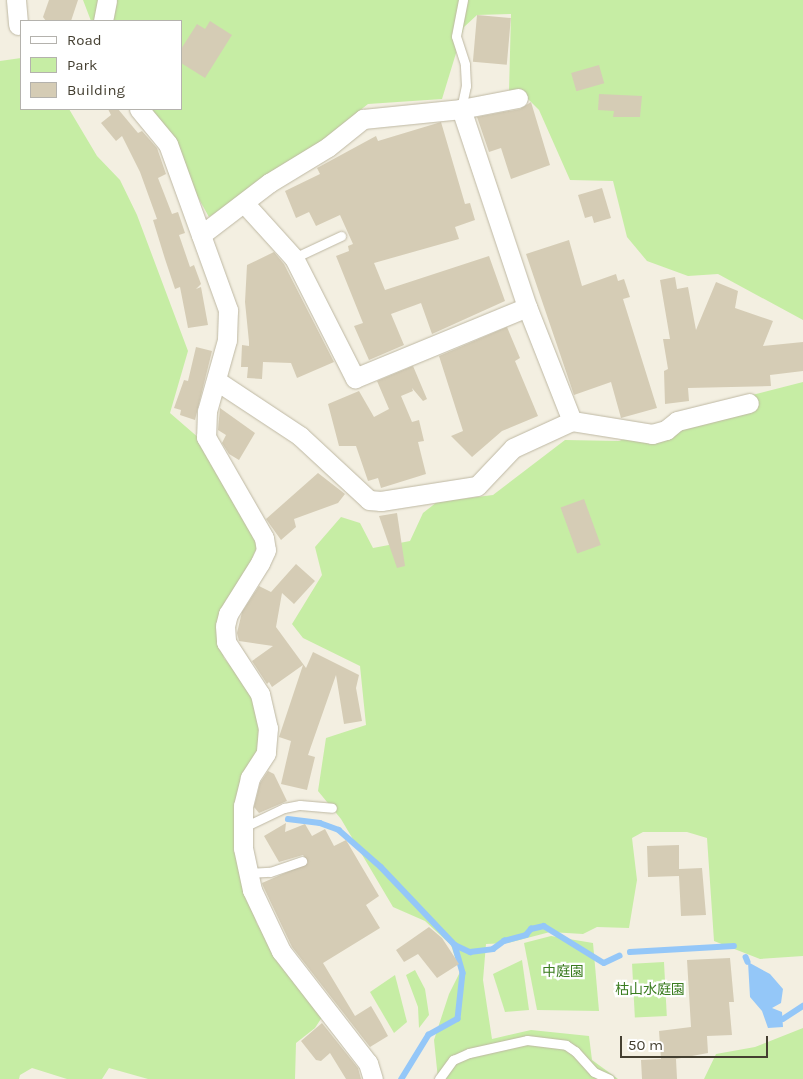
<!DOCTYPE html>
<meta charset="utf-8">
<style>
body{margin:0}
#map{position:relative;width:803px;height:1079px;overflow:hidden;background:#f3efe1;font-family:Karla,"Noto Sans JP",sans-serif}
div>[style]{position:absolute}
[style*='--x']{left:calc(var(--x)*1px);top:calc(var(--y)*1px);width:calc(var(--w)*1px);rotate:calc(var(--a)*1deg)}
.green>*{inset:0;background:#c6eda4;transform-origin:0 0}
.water>*{inset:0;background:#94c7f8}
.stream>*{height:5.5px;margin:-2.75px;padding:0 2.75px;transform-origin:2.75px;border-radius:2.75px;background:#94c7f8}
.building>*{inset:0;background:#d5ccb5;transform-origin:0 0}
.roads{filter:drop-shadow(0 0 1px #beb8a3) drop-shadow(0 0 1px #beb8a3)}
.lane>*{height:9px;margin:-4.5px;padding:0 4.5px;transform-origin:4.5px;border-radius:4.5px;background:#fff}
.street>*{height:19px;margin:-9.5px;padding:0 9.5px;transform-origin:9.5px;border-radius:9.5px;background:#fff}
span{translate:-50% -50%;white-space:nowrap;text-align:center;line-height:1.15;-webkit-text-stroke:4.5px #fff;paint-order:stroke}
.park-label{font-size:14px;color:#3a7c1f}
.legend{position:absolute;left:20px;top:20px;width:162px;height:90px;box-sizing:border-box;background:#fff;border:1px solid #b4b2ad;margin:0;padding:6px 9px;list-style:none;font-size:15px;color:#443f31}
.legend li{display:flex;align-items:center;gap:10px;height:25px}
.legend b{width:25px;border:1px solid #b4b2ad}
.scale{position:absolute;left:620px;top:1036px;width:148px;height:22px;box-sizing:border-box;border:2px solid #443f31;border-top:0;padding-left:6px;font-size:15px;line-height:18px;white-space:nowrap;color:#443f31;-webkit-text-stroke:4px #fff;paint-order:stroke}
</style>
<div id="map">
<div class="green">
<i style="clip-path:polygon(83px 0,803px 0,803px 320px,718px 274px,688px 276px,647px 261px,627px 237px,613px 181px,570px 180px,539px 110px,519px 90px,509px 91px,511px 14px,477px 15px,464px 27px,442px 99px,368px 104px,296px 161px,209px 217px,168px 144px,139px 109px,181px 109px,181px 21px,91px 21px)"></i>
<i style="clip-path:polygon(21px 58px,21px 109px,69px 109px,97px 156px,120px 180px,137px 215px,188px 351px,170px 413px,200px 439px,252px 531px,257px 547px,246px 573px,226px 600px,217px 627px,224px 658px,251px 691px,260px 715px,257px 754px,248px 774px,247px 890px,257px 924px,294px 975px,326px 1011px,315px 1028px,296px 1043px,295px 1079px,148px 1079px,109px 1068px,102px 1079px,67px 1079px,32px 1068px,20px 1075px,19px 1079px,0 1079px,0 61px)"></i>
<i style="clip-path:polygon(803px 382px,803px 956px,760px 959px,714px 941px,707px 838px,687px 832px,643px 832px,632px 838px,637px 880px,629px 928px,597px 927px,583px 934px,550px 932px,508px 943px,486px 944px,483px 980px,492px 1039px,531px 1030px,589px 1036px,592px 1060px,618px 1079px,438px 1079px,434px 1040px,449px 994px,460px 972px,451px 945px,425px 921px,393px 907px,341px 819px,318px 791px,326px 738px,366px 725px,360px 666px,303px 638px,292px 624px,322px 575px,315px 547px,341px 517px,360px 523px,373px 548px,410px 541px,423px 513px,437px 502px,493px 495px,565px 440px,619px 441px,709px 406px)"></i>
<i style="clip-path:polygon(551px 936px,593px 943px,599px 1011px,537px 1010px,524px 943px)"></i>
<i style="clip-path:polygon(522px 960px,529px 1010px,505px 1012px,493px 974px)"></i>
<i style="left:664px;top:962px;width:54px;height:32px;rotate:87deg"></i>
<i style="clip-path:polygon(415px 970px,425px 989px,429px 1015px,419px 1028px,418px 1007px,406px 975px)"></i>
<i style="clip-path:polygon(395px 975px,407px 1022px,394px 1033px,370px 992px)"></i>
<i style="clip-path:polygon(803px 1028px,803px 1079px,704px 1079px,716px 1054px,755px 1047px)"></i>
</div>
<div class="water">
<i style="clip-path:polygon(748px 962px,770px 974px,783px 989px,781px 1003px,772px 1008px,782px 1012px,783px 1027px,768px 1028px,762px 1011px,750px 997px)"></i>
</div>
<div class="stream">
<i style="--x:288;--y:819;--w:32;--a:7"></i>
<i style="--x:320;--y:823;--w:20;--a:20"></i>
<i style="--x:339;--y:830;--w:56;--a:41.4"></i>
<i style="--x:381;--y:867;--w:108;--a:46.5"></i>
<i style="--x:455;--y:945;--w:29;--a:74"></i>
<i style="--x:463;--y:973;--w:46;--a:96.2"></i>
<i style="--x:458;--y:1019;--w:33;--a:151"></i>
<i style="--x:429;--y:1035;--w:52;--a:121.5"></i>
<i style="--x:455;--y:945;--w:17;--a:25"></i>
<i style="--x:470;--y:952;--w:23;--a:-7"></i>
<i style="--x:493;--y:949;--w:14;--a:-36"></i>
<i style="--x:504;--y:941;--w:23;--a:-15"></i>
<i style="--x:526;--y:935;--w:8;--a:-50"></i>
<i style="--x:531;--y:929;--w:13;--a:-13"></i>
<i style="--x:544;--y:926;--w:70;--a:31.7"></i>
<i style="--x:604;--y:963;--w:17;--a:-25"></i>
<i style="--x:630;--y:952;--w:104;--a:-3.3"></i>
<i style="--x:746;--y:957;--w:5;--a:68"></i>
<i style="--x:783;--y:1019;--w:24;--a:-33"></i>
</div>
<div class="building">
<i style="clip-path:polygon(49px 0,78px 0,71px 21px,46px 21px,43px 17px)"></i>
<i style="left:477px;top:15px;width:34px;height:47px;rotate:5deg"></i>
<i style="clip-path:polygon(210px 21px,232px 35px,205px 78px,181px 63px,181px 49px,197px 24px,205px 29px)"></i>
<i style="left:599px;top:65px;width:19px;height:29px;rotate:74deg"></i>
<i style="clip-path:polygon(599px 94px,642px 96px,640px 117px,613px 117px,614px 111px,598px 110px)"></i>
<i style="clip-path:polygon(531px 102px,550px 165px,511px 179px,501px 148px,489px 152px,477px 117px,520px 109px)"></i>
<i style="clip-path:polygon(108px 109px,118px 109px,138px 133px,142px 131px,157px 148px,166px 174px,158px 178px,172px 214px,178px 212px,185px 233px,179px 235px,190px 267px,194px 265px,201px 284px,196px 289px,201px 287px,208px 325px,188px 328px,180px 287px,175px 289px,165px 259px,153px 220px,157px 219px,140px 172px,122px 136px,116px 141px,101px 123px,111px 115px)"></i>
<i style="clip-path:polygon(441px 122px,465px 204px,470px 203px,475px 220px,455px 227px,459px 239px,374px 263px,385px 290px,489px 256px,505px 301px,432px 334px,421px 303px,391px 314px,404px 345px,369px 360px,354px 326px,363px 323px,336px 256px,349px 251px,348px 246px,353px 244px,340px 215px,316px 226px,309px 212px,296px 218px,285px 191px,320px 174px,317px 168px,376px 136px,378px 141px)"></i>
<i style="clip-path:polygon(602px 188px,611px 218px,594px 223px,592px 216px,585px 218px,578px 195px)"></i>
<i style="clip-path:polygon(569px 240px,582px 286px,616px 274px,618px 281px,624px 279px,630px 297px,623px 299px,657px 408px,621px 418px,611px 382px,574px 395px,526px 254px)"></i>
<i style="clip-path:polygon(274px 252px,284px 264px,334px 362px,297px 378px,291px 363px,263px 362px,262px 379px,247px 378px,248px 367px,241px 367px,242px 345px,249px 346px,249px 342px,245px 302px,247px 265px)"></i>
<i style="clip-path:polygon(675px 277px,677px 289px,688px 287px,696px 330px,716px 282px,738px 291px,735px 308px,773px 321px,763px 346px,803px 342px,803px 371px,770px 375px,771px 386px,688px 388px,689px 401px,665px 404px,664px 371px,668px 369px,663px 339px,670px 339px,660px 280px)"></i>
<i style="clip-path:polygon(507px 327px,520px 358px,515px 361px,538px 416px,502px 431px,472px 457px,451px 436px,463px 431px,439px 356px)"></i>
<i style="clip-path:polygon(196px 347px,212px 351px,195px 420px,180px 415px,181px 410px,174px 408px,184px 380px,188px 381px)"></i>
<i style="clip-path:polygon(413px 366px,427px 399px,423px 401px,412px 388px,413px 391px,401px 396px,412px 422px,419px 420px,424px 441px,418px 442px,426px 474px,381px 488px,378px 478px,368px 481px,356px 446px,339px 446px,328px 404px,359px 391px,374px 417px,389px 409px,377px 381px)"></i>
<i style="clip-path:polygon(220px 408px,255px 433px,239px 460px,229px 454px,222px 443px,226px 435px,218px 430px)"></i>
<i style="clip-path:polygon(318px 473px,345px 494px,338px 503px,294px 519px,296px 527px,281px 540px,266px 519px)"></i>
<i style="left:584px;top:499px;width:49px;height:25px;rotate:70deg"></i>
<i style="clip-path:polygon(397px 513px,405px 566px,397px 568px,379px 516px)"></i>
<i style="clip-path:polygon(296px 564px,315px 581px,294px 604px,282px 593px,276px 627px,306px 668px,313px 652px,359px 675px,356px 688px,362px 721px,344px 724px,336px 675px,308px 755px,315px 757px,307px 790px,281px 784px,291px 741px,279px 737px,303px 665px,272px 687px,269px 682px,267px 684px,252px 661px,273px 646px,239px 641px,237px 633px,242px 612px,259px 586px,271px 592px)"></i>
<i style="clip-path:polygon(268px 771px,274px 774px,287px 801px,259px 813px,254px 807px,260px 783px)"></i>
<i style="clip-path:polygon(286px 823px,285px 832px,305px 824px,312px 836px,325px 829px,334px 846px,346px 840px,379px 896px,366px 905px,380px 928px,323px 963px,355px 1016px,371px 1006px,381px 1023px,388px 1036px,370px 1047px,292px 947px,263px 886px,262px 883px,308px 863px,303px 855px,279px 862px,264px 836px)"></i>
<i style="clip-path:polygon(679px 845px,679px 869px,702px 868px,706px 915px,681px 916px,679px 876px,648px 877px,647px 846px)"></i>
<i style="clip-path:polygon(429px 927px,442px 938px,459px 964px,437px 978px,418px 954px,404px 962px,396px 950px)"></i>
<i style="clip-path:polygon(730px 958px,734px 1002px,729px 1002px,732px 1035px,707px 1036px,708px 1053px,676px 1059px,677px 1079px,642px 1079px,641px 1060px,661px 1059px,659px 1031px,691px 1027px,687px 960px)"></i>
<i style="clip-path:polygon(322px 1023px,358px 1068px,361px 1079px,346px 1079px,330px 1053px,321px 1061px,316px 1060px,301px 1041px)"></i>
</div>
<div class="roads">
<div class="lane">
<i style="--x:461;--y:109;--w:24;--a:-78"></i>
<i style="--x:466;--y:86;--w:22;--a:-93"></i>
<i style="--x:465;--y:64;--w:29;--a:-108"></i>
<i style="--x:456;--y:36;--w:37;--a:-79"></i>
<i style="--x:294;--y:258;--w:52;--a:-25.1"></i>
<i style="--x:242;--y:828;--w:47;--a:-25.5"></i>
<i style="--x:284;--y:808;--w:16;--a:-11"></i>
<i style="--x:300;--y:805;--w:32;--a:5"></i>
<i style="--x:248;--y:873;--w:22;--a:-3"></i>
<i style="--x:270;--y:872;--w:34;--a:-19"></i>
<i style="--x:439;--y:1079;--w:24;--a:-54"></i>
<i style="--x:453;--y:1060;--w:17;--a:-24"></i>
<i style="--x:469;--y:1053;--w:59;--a:-12.6"></i>
<i style="--x:527;--y:1040;--w:39;--a:7"></i>
<i style="--x:566;--y:1045;--w:11;--a:34"></i>
<i style="--x:575;--y:1051;--w:28;--a:48"></i>
<i style="--x:594;--y:1072;--w:17;--a:25"></i>
</div>
<div class="street">
<i style="--x:16;--y:0;--w:25;--a:85"></i>
<i style="--x:103;--y:21;--w:21;--a:-79"></i>
<i style="--x:139;--y:109;--w:45;--a:50.4"></i>
<i style="--x:168;--y:144;--w:177;--a:70.1"></i>
<i style="--x:228;--y:310;--w:30;--a:92"></i>
<i style="--x:227;--y:340;--w:74;--a:105.7"></i>
<i style="--x:207;--y:411;--w:26;--a:92"></i>
<i style="--x:206;--y:437;--w:116;--a:60.1"></i>
<i style="--x:264;--y:538;--w:12;--a:81"></i>
<i style="--x:266;--y:550;--w:14;--a:115"></i>
<i style="--x:260;--y:563;--w:60;--a:122.1"></i>
<i style="--x:228;--y:614;--w:12;--a:104"></i>
<i style="--x:225;--y:626;--w:16;--a:86"></i>
<i style="--x:226;--y:642;--w:62;--a:56.8"></i>
<i style="--x:260;--y:694;--w:35;--a:77"></i>
<i style="--x:268;--y:728;--w:25;--a:95"></i>
<i style="--x:266;--y:753;--w:30;--a:123"></i>
<i style="--x:250;--y:778;--w:29;--a:104"></i>
<i style="--x:243;--y:806;--w:42;--a:90"></i>
<i style="--x:243;--y:848;--w:43;--a:77.9"></i>
<i style="--x:252;--y:890;--w:68;--a:64.6"></i>
<i style="--x:281;--y:951;--w:142;--a:52.2"></i>
<i style="--x:368;--y:1063;--w:17;--a:73"></i>
<i style="--x:245;--y:204;--w:73;--a:47.8"></i>
<i style="--x:294;--y:258;--w:135;--a:63.1"></i>
<i style="--x:355;--y:378;--w:186;--a:-22.4"></i>
<i style="--x:201;--y:235;--w:86;--a:-37.4"></i>
<i style="--x:269;--y:183;--w:69;--a:-31.4"></i>
<i style="--x:328;--y:147;--w:45;--a:-38.7"></i>
<i style="--x:363;--y:119;--w:99;--a:-5.8"></i>
<i style="--x:461;--y:109;--w:58;--a:-10.9"></i>
<i style="--x:217;--y:381;--w:100;--a:33.5"></i>
<i style="--x:300;--y:436;--w:94;--a:42.8"></i>
<i style="--x:369;--y:500;--w:12;--a:5"></i>
<i style="--x:381;--y:501;--w:97;--a:-8.9"></i>
<i style="--x:477;--y:486;--w:52;--a:-46.5"></i>
<i style="--x:513;--y:448;--w:65;--a:-24.6"></i>
<i style="--x:572;--y:421;--w:123;--a:-111.5"></i>
<i style="--x:527;--y:307;--w:209;--a:-108.4"></i>
<i style="--x:572;--y:421;--w:81;--a:9.2"></i>
<i style="--x:652;--y:434;--w:15;--a:-16"></i>
<i style="--x:666;--y:430;--w:14;--a:-39"></i>
<i style="--x:677;--y:421;--w:74;--a:-14"></i>
</div>
</div>
<div class="park-label">
<span style="left:563px;top:972px">中庭園</span>
<span style="left:650px;top:990px">枯山水庭園</span>
</div>
<ul class="legend">
<li><b style="height:6px;background:#fff"></b>Road</li>
<li><b style="height:14px;background:#c6eda4"></b>Park</li>
<li><b style="height:14px;background:#d5ccb5"></b>Building</li>
</ul>
<div class="scale">50 m</div>
</div>
